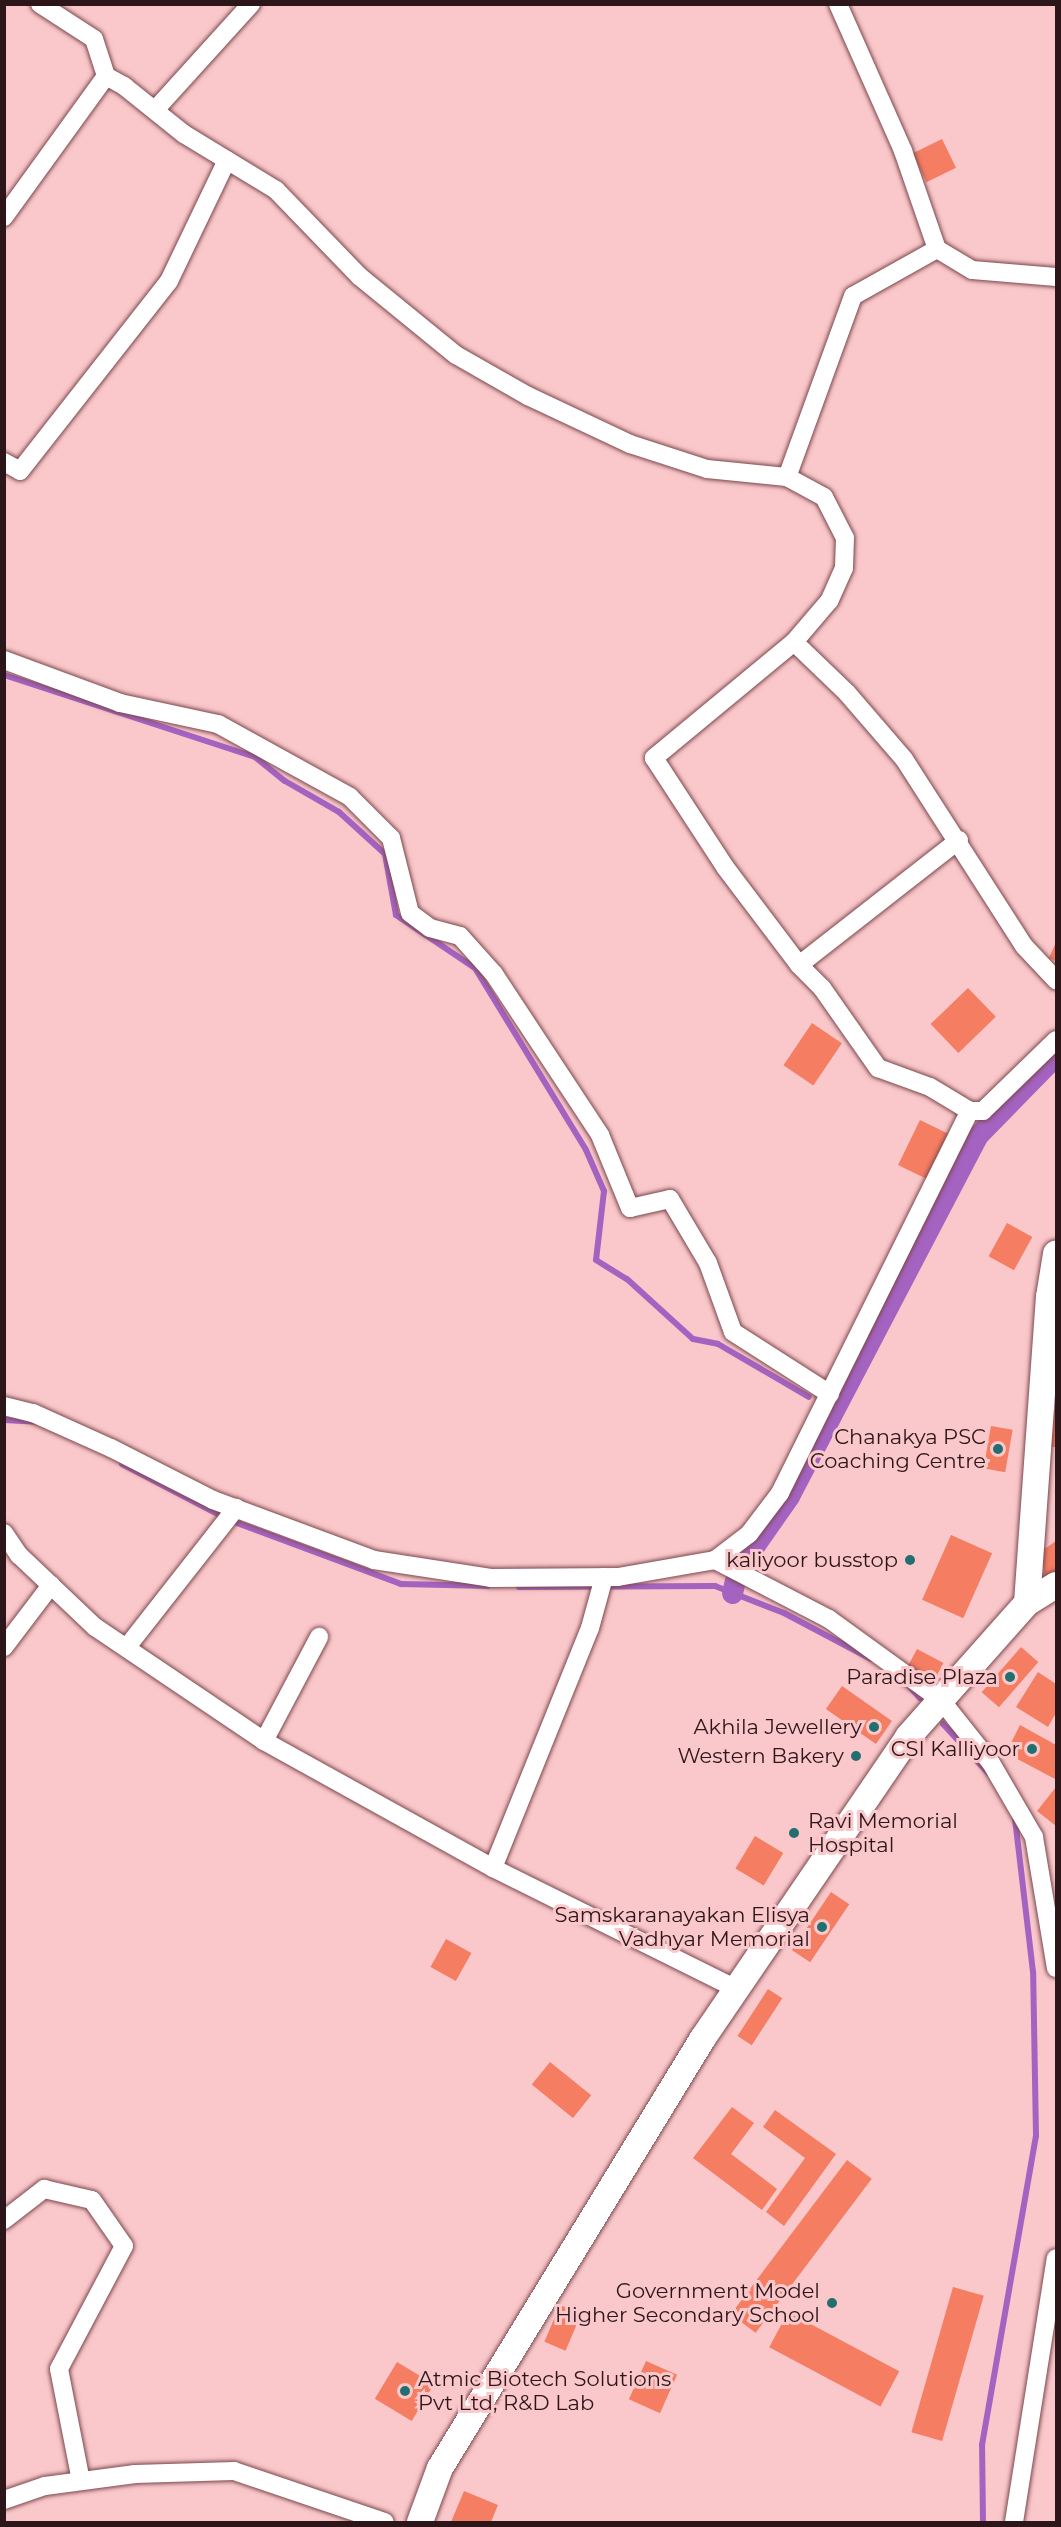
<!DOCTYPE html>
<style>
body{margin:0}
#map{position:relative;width:1061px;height:2527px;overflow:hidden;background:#fac8cb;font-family:Montserrat,sans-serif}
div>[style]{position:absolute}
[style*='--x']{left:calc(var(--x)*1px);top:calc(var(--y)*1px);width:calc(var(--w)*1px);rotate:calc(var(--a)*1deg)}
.stream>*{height:6px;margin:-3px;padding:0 3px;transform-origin:3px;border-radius:3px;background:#a463c1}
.canal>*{height:21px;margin:-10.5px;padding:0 10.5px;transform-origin:10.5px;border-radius:10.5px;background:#a463c1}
.building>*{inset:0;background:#f47d62;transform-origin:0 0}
.roads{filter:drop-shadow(0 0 2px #7c474c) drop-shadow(0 0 2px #7c474c)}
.street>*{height:18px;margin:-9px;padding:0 9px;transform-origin:9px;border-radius:9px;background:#fff}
.secondary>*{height:26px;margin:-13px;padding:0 13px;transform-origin:13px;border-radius:13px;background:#fff}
.dots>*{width:16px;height:16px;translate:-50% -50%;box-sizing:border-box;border:3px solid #fac8cb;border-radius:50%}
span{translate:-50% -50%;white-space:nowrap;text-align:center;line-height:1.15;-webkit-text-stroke:6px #fac8cb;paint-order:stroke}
.poi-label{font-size:21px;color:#2d1619}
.right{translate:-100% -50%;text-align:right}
.left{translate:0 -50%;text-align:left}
.frame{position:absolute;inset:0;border:6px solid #2d1619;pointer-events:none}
</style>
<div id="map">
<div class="stream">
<i style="--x:4;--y:675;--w:264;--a:18.1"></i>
<i style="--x:255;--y:757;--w:38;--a:39"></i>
<i style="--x:285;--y:781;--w:62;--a:29.9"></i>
<i style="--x:339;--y:812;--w:62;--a:42.4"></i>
<i style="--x:385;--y:854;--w:62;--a:79.8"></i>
<i style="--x:396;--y:915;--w:95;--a:33.9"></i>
<i style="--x:475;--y:968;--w:213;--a:58.6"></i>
<i style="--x:586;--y:1150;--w:45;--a:66.3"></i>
<i style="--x:604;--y:1191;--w:69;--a:96.6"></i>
<i style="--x:596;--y:1260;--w:36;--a:32"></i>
<i style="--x:627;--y:1279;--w:89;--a:42.3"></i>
<i style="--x:693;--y:1339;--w:25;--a:11"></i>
<i style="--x:718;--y:1344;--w:105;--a:30.2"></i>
<i style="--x:834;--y:1411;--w:1;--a:45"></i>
<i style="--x:4;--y:1420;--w:34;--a:3"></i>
<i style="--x:122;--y:1464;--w:121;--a:27.6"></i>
<i style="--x:229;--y:1520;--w:184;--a:20.4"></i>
<i style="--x:401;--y:1584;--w:87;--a:1.3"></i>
<i style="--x:519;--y:1587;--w:196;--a:-0.3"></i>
<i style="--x:715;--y:1586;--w:74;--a:21.4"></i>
<i style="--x:784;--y:1613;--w:98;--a:27.9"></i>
<i style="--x:910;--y:1687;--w:15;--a:48"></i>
<i style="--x:943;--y:1724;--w:67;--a:47.4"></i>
<i style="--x:983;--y:2522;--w:77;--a:-90.7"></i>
<i style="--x:982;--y:2445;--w:314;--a:-80.1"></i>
<i style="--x:1036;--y:2136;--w:164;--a:-91"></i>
<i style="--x:1033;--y:1972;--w:155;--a:-96.7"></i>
</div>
<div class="canal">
<i style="--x:743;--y:1562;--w:80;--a:-55.1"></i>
<i style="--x:789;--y:1496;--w:407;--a:-62.4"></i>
<i style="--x:978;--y:1135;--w:112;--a:-45.7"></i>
<i style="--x:732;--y:1593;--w:13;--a:-77"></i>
</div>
<div class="building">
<i style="left:942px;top:139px;width:32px;height:33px;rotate:64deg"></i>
<i style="clip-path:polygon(1056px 942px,1056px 961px,1049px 958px)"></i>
<i style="left:968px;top:988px;width:40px;height:52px;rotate:46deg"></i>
<i style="left:812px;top:1023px;width:36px;height:51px;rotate:34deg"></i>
<i style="left:920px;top:1120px;width:37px;height:50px;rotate:26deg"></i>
<i style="left:1007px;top:1223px;width:29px;height:38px;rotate:29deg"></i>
<i style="left:1046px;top:1410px;width:10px;height:37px"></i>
<i style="left:991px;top:1426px;width:22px;height:43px;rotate:10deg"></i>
<i style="left:951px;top:1535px;width:45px;height:71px;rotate:24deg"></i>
<i style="clip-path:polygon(1056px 1541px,1056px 1574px,1046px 1581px,1040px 1552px)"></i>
<i style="left:1021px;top:1647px;width:23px;height:60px;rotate:41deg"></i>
<i style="left:917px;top:1649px;width:30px;height:22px;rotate:28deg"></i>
<i style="clip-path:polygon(1038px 1672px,1056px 1684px,1056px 1713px,1048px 1727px,1016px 1707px)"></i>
<i style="left:842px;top:1686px;width:61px;height:28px;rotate:35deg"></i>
<i style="clip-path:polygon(1020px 1725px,1056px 1745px,1055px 1779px,1006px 1753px)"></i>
<i style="clip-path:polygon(1056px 1787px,1056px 1826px,1037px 1811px)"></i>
<i style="left:755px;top:1836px;width:33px;height:38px;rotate:31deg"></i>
<i style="left:831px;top:1892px;width:22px;height:70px;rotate:34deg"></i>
<i style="left:446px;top:1939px;width:29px;height:32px;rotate:29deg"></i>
<i style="left:768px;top:1989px;width:17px;height:56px;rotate:33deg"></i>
<i style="left:550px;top:2062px;width:53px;height:29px;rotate:39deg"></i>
<i style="clip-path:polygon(732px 2107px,754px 2123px,731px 2154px,777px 2189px,762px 2210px,693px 2158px)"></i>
<i style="clip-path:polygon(775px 2110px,836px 2154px,784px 2226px,766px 2212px,805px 2158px,763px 2127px)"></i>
<i style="left:847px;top:2160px;width:31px;height:193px;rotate:37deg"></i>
<i style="left:953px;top:2287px;width:32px;height:151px;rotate:16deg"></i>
<i style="left:560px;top:2305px;width:23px;height:40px;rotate:23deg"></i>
<i style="left:788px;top:2312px;width:126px;height:40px;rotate:28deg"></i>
<i style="left:646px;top:2361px;width:34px;height:42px;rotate:24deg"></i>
<i style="left:397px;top:2362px;width:43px;height:43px;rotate:31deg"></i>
<i style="clip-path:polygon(464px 2491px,498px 2505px,491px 2522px,451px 2522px)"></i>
</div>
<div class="roads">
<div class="street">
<i style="--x:40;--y:4;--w:64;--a:32.9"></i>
<i style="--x:94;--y:39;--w:39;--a:72"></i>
<i style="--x:838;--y:4;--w:161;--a:66.1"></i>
<i style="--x:903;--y:151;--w:104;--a:70.9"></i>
<i style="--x:155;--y:110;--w:143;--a:-47.8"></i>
<i style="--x:4;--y:217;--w:174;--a:-54.1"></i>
<i style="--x:106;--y:76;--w:21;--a:29"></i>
<i style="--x:124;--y:86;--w:77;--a:38.7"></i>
<i style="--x:184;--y:134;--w:108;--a:31.3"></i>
<i style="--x:276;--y:190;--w:120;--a:46"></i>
<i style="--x:359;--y:276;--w:125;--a:39.2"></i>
<i style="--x:456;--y:355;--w:83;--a:29.7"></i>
<i style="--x:528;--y:396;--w:113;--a:25.2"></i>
<i style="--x:630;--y:444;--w:81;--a:18"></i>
<i style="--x:707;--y:469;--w:80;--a:5.7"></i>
<i style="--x:1056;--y:277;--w:84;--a:-175.2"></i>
<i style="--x:972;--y:270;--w:41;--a:-149"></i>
<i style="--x:937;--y:249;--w:96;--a:150.8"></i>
<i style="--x:853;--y:296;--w:193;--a:110"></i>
<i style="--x:787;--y:477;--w:42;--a:28.4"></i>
<i style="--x:824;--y:497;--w:46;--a:62.9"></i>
<i style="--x:845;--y:538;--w:30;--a:92"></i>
<i style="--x:844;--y:568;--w:36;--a:114"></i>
<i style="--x:829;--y:601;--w:54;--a:130.5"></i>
<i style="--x:794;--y:642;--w:182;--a:140.4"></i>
<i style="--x:654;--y:758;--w:130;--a:56.9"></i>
<i style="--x:725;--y:867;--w:123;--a:52.9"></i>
<i style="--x:799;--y:965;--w:33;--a:45"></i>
<i style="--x:822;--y:988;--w:98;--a:55"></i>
<i style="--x:878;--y:1068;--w:55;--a:20.1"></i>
<i style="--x:930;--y:1087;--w:47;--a:31"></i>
<i style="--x:970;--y:1111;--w:13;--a:0"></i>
<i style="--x:983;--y:1111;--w:102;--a:-44.2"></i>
<i style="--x:4;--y:462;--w:18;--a:29"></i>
<i style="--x:20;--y:471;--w:241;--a:-51.9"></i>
<i style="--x:169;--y:281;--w:134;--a:-64.4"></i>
<i style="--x:794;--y:642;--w:74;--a:43.9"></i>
<i style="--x:847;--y:693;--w:87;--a:49.2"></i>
<i style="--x:904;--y:759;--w:222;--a:57.3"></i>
<i style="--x:1024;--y:946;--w:47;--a:46.7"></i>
<i style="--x:4;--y:660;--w:124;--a:20.3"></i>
<i style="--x:120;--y:703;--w:100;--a:12.1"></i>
<i style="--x:218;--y:724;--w:151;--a:28.9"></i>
<i style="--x:350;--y:797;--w:58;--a:45"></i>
<i style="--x:391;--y:838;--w:77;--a:75.8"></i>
<i style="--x:410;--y:913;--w:25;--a:37"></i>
<i style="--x:430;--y:928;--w:31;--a:15"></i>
<i style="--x:460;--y:936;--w:51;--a:48.2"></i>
<i style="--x:494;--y:974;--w:193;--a:56.6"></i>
<i style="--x:600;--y:1135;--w:79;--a:67.7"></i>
<i style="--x:630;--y:1208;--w:41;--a:-12.7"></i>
<i style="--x:670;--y:1199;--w:74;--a:59.3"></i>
<i style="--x:708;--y:1263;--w:73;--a:70.1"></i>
<i style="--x:733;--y:1332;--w:115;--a:32.6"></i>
<i style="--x:799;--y:965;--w:203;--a:-38"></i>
<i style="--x:4;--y:1406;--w:30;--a:14"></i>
<i style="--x:33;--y:1413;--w:85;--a:24.2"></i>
<i style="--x:111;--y:1448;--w:114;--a:27"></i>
<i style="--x:213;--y:1500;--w:172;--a:20.4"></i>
<i style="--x:374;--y:1560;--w:118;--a:8.7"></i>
<i style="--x:491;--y:1578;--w:127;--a:-0.5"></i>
<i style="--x:618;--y:1577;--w:98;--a:-9.9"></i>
<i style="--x:715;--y:1560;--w:43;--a:-37.4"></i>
<i style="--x:749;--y:1534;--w:51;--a:-52.9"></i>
<i style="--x:780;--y:1493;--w:427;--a:-63.6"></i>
<i style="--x:4;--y:1533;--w:27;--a:56"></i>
<i style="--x:19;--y:1555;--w:105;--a:43.5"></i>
<i style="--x:95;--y:1627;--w:204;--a:34"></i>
<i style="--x:264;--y:1741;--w:262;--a:29"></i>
<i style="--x:493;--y:1868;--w:272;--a:26.4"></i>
<i style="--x:715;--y:1560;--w:128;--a:27.4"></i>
<i style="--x:829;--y:1619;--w:138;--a:35.9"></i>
<i style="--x:941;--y:1700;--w:80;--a:51.6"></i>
<i style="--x:991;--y:1763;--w:86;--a:59.8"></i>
<i style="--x:1034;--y:1837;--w:133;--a:80.5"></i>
<i style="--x:4;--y:1647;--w:78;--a:-52.8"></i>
<i style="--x:127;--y:1647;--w:177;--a:-51.9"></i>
<i style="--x:264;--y:1741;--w:118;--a:-62.1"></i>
<i style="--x:493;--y:1868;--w:259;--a:-68"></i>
<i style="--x:590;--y:1628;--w:53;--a:-74.6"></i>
<i style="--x:4;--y:2220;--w:51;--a:-37.8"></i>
<i style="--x:44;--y:2189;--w:49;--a:12.9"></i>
<i style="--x:92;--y:2200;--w:56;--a:55.2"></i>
<i style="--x:124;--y:2246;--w:139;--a:117.9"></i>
<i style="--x:59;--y:2369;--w:114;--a:78.9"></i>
<i style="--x:4;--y:2500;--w:43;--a:-18.9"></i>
<i style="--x:45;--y:2486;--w:91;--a:-7.6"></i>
<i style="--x:135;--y:2474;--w:99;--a:-1.7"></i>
<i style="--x:234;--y:2471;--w:159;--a:18.7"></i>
<i style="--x:1014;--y:2522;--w:267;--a:-81"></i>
</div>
<div class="secondary">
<i style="--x:1027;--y:1603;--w:307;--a:-85.9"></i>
<i style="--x:1049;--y:1297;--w:44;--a:-80.8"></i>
<i style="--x:420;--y:2522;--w:58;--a:-69.7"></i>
<i style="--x:440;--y:2468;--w:504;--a:-58.55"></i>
<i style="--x:703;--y:2038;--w:364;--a:-55.7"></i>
<i style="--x:908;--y:1737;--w:179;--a:-48.4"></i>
<i style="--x:1027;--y:1603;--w:34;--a:-32"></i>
</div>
</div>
<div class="dots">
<i style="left:998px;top:1449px;background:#236e6e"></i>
<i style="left:910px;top:1560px;background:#236e6e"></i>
<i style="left:1010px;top:1677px;background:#236e6e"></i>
<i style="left:874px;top:1727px;background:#236e6e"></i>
<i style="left:1032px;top:1749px;background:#236e6e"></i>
<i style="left:856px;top:1756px;background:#236e6e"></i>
<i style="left:794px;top:1833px;background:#236e6e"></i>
<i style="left:822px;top:1927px;background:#236e6e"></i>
<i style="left:832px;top:2303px;background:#236e6e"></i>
<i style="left:405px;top:2391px;background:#236e6e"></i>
</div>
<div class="poi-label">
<span class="right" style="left:986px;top:1449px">Chanakya PSC<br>Coaching Centre</span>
<span class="right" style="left:898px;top:1560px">kaliyoor busstop</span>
<span class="right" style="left:998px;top:1677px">Paradise Plaza</span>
<span class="right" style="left:862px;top:1727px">Akhila Jewellery</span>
<span class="right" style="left:1020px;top:1749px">CSI Kalliyoor</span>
<span class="right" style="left:844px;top:1756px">Western Bakery</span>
<span class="left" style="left:808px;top:1833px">Ravi Memorial<br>Hospital</span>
<span class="right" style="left:810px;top:1927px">Samskaranayakan Elisya<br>Vadhyar Memorial</span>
<span class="right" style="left:820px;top:2303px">Government Model<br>Higher Secondary School</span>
<span class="left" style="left:418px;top:2391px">Atmic Biotech Solutions<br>Pvt Ltd, R&amp;D Lab</span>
</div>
<div class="frame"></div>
</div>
